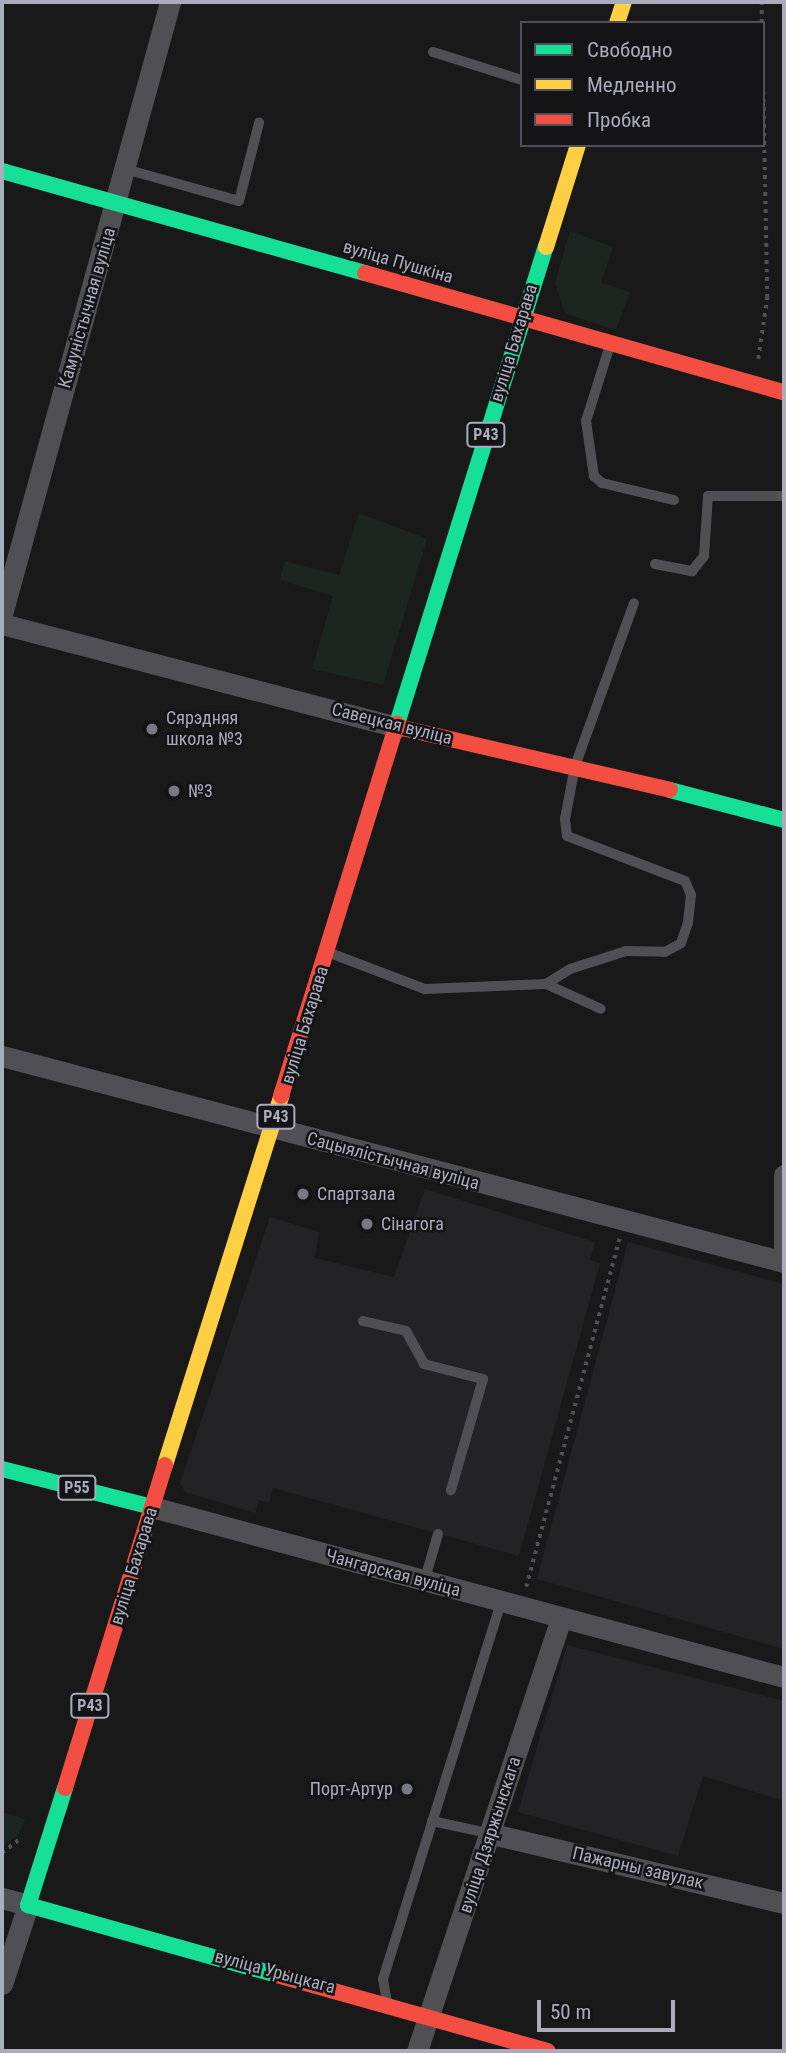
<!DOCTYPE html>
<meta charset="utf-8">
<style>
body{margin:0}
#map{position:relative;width:786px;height:2053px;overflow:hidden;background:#19191a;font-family:"Roboto Condensed",sans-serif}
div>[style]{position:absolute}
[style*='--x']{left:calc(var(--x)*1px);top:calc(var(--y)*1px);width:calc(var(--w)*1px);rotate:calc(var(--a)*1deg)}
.built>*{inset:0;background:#232326}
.green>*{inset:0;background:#1d2520}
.path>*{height:3.5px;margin-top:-1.75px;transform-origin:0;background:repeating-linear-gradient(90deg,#505056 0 3.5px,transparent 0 8.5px)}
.lane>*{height:10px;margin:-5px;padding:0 5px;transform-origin:5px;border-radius:5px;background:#4f4f54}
.street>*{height:21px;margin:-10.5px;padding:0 10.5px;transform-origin:10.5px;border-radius:10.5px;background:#4f4f54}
.fast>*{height:16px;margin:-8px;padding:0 8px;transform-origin:8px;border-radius:8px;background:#16e098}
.slow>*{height:16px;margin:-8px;padding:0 8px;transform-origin:8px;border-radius:8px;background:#ffcf43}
.jam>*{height:16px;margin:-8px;padding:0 8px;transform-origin:8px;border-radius:8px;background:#f24e42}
.dots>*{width:19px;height:19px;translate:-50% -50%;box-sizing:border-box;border:4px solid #141316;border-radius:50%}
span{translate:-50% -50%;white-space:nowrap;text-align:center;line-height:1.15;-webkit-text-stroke:5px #141316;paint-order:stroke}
.shield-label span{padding:2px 5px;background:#141316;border:2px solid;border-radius:5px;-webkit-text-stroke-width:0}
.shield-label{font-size:16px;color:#aaacbc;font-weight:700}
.street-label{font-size:18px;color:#aaacbc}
.poi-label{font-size:18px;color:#aaacbc}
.left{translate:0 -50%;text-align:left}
.right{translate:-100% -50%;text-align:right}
.frame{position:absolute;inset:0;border:4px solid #aaacbc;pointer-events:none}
.legend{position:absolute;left:520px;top:21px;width:245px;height:126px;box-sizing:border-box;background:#141316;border:2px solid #505058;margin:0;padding:9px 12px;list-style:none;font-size:21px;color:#aaacbc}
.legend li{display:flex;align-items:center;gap:14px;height:35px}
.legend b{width:35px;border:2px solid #505058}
.scale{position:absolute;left:537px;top:2000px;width:138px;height:32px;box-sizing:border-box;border:4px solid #aaacbc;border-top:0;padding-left:9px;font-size:21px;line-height:24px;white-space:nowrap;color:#aaacbc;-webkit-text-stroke:5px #141316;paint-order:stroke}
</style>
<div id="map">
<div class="built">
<i style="clip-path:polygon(425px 1189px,595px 1242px,590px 1260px,600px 1263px,519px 1556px,273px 1488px,269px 1503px,259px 1500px,255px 1513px,185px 1492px,180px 1483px,270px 1217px,319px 1232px,315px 1258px,394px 1277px)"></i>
<i style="clip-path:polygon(628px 1242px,784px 1284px,784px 1649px,537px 1579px)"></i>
<i style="clip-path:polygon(567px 1645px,784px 1701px,784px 1801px,703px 1776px,678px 1856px,518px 1812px)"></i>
</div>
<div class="green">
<i style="clip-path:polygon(570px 231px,613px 247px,601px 282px,630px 292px,616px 330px,565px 313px,555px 283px)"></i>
<i style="clip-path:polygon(359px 513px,427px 539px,383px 685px,312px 669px,333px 596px,280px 580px,285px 561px,339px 575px)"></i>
<i style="clip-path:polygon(2px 1812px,25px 1819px,19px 1834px,2px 1847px)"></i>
</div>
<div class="path">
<i style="--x:762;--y:2;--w:21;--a:90"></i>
<i style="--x:758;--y:359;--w:62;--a:-81.6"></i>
<i style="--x:767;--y:298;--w:206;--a:-91.1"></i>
<i style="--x:526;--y:1587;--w:363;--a:-75"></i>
<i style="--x:2;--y:1853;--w:24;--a:-38"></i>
</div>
<div class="lane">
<i style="--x:433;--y:52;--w:93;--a:17.5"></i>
<i style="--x:125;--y:169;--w:118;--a:15.7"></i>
<i style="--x:239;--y:201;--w:81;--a:-75.6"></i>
<i style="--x:610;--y:345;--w:80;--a:107.5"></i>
<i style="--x:586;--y:421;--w:56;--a:81.7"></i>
<i style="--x:594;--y:476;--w:11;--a:41"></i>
<i style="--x:602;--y:483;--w:74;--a:13.3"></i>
<i style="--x:655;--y:564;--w:38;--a:11"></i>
<i style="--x:692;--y:571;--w:19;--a:-51"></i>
<i style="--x:704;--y:556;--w:60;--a:-86.2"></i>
<i style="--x:708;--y:496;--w:76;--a:0"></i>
<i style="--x:330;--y:953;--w:102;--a:20.8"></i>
<i style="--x:425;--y:989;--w:121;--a:-2.4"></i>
<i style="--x:546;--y:984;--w:60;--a:24.4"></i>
<i style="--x:546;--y:984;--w:28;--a:-32"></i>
<i style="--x:570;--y:969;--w:59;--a:-17.8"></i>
<i style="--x:626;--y:951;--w:39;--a:1"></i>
<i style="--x:665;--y:952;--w:18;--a:-29"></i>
<i style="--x:681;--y:943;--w:21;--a:-71"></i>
<i style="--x:688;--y:923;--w:28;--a:-84"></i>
<i style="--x:691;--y:895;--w:15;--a:-113"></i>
<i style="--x:685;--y:881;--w:126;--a:-159.1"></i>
<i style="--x:567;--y:836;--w:17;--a:-97"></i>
<i style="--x:565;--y:819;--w:54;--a:-79.3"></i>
<i style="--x:575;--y:766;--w:173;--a:-70.1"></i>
<i style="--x:363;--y:1321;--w:44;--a:13.1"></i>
<i style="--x:406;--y:1331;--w:38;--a:61"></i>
<i style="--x:424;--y:1364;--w:61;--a:14.3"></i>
<i style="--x:483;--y:1379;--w:116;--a:106.1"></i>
<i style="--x:424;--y:1582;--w:50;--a:-73.7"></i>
<i style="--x:432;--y:1821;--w:61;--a:12.2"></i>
<i style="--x:387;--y:2002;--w:23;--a:-100"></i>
<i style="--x:383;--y:1979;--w:394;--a:-72.6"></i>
</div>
<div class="street">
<i style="--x:2;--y:614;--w:635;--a:-74.65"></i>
<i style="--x:2;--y:624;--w:409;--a:14.6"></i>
<i style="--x:2;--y:1056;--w:809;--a:14.76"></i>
<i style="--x:784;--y:1262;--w:87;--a:-90"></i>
<i style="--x:152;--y:1507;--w:654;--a:15.06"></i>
<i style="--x:492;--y:1834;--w:300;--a:13.3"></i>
<i style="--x:2;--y:1898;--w:27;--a:15"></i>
<i style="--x:28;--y:1905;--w:83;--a:108.2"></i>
<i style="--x:417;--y:2051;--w:456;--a:-71.6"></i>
</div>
<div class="fast">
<i style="--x:2;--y:171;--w:377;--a:15.7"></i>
<i style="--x:397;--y:724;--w:500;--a:-72.7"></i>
<i style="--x:670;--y:790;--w:118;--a:14.7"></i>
<i style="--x:2;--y:1469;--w:155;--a:14.2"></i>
<i style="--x:65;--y:1788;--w:123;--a:107.5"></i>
<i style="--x:28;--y:1905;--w:259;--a:15.7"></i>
</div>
<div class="slow">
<i style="--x:617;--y:23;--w:22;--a:-72"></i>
<i style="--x:546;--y:247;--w:107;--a:-72.6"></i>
<i style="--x:165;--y:1465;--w:387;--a:-72.5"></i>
</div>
<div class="jam">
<i style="--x:365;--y:273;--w:436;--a:15.9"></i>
<i style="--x:398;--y:727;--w:279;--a:13"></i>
<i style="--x:281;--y:1096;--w:390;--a:-72.7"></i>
<i style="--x:65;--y:1788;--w:338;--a:-72.8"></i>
<i style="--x:277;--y:1975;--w:281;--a:15.7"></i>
</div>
<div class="dots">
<i style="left:152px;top:729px;background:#777983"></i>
<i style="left:174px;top:791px;background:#777983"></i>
<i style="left:303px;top:1194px;background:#777983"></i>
<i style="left:367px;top:1224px;background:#777983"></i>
<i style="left:407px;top:1789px;background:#777983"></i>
</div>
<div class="shield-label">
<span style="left:486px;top:435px">Р43</span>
<span style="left:276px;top:1117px">Р43</span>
<span style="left:77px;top:1488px">Р55</span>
<span style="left:90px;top:1706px">Р43</span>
</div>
<div class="street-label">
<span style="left:398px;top:262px;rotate:16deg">вуліца Пушкіна</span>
<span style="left:87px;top:308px;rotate:-74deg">Камуністычная вуліца</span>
<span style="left:514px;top:343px;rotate:-73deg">вуліца Бахарава</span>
<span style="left:392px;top:724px;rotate:14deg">Савецкая вуліца</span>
<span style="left:305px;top:1025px;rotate:-73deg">вуліца Бахарава</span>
<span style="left:393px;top:1161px;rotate:15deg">Сацыялістычная вуліца</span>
<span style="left:134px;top:1566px;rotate:-73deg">вуліца Бахарава</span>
<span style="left:393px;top:1573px;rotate:15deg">Чангарская вуліца</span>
<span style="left:490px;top:1835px;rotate:-72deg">вуліца Дзяржынскага</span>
<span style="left:638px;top:1868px;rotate:13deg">Пажарны завулак</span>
<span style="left:275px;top:1972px;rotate:15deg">вуліца Урыцкага</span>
</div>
<div class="poi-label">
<span class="left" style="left:166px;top:729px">Сярэдняя<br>школа №3</span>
<span class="left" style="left:188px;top:791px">№3</span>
<span class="left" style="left:317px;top:1194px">Спартзала</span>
<span class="left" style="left:381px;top:1224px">Сінагога</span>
<span class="right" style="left:393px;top:1789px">Порт-Артур</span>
</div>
<div class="frame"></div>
<ul class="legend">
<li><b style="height:9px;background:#16e098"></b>Свободно</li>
<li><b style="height:9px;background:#ffcf43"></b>Медленно</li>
<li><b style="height:9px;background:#f24e42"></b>Пробка</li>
</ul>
<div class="scale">50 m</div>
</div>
